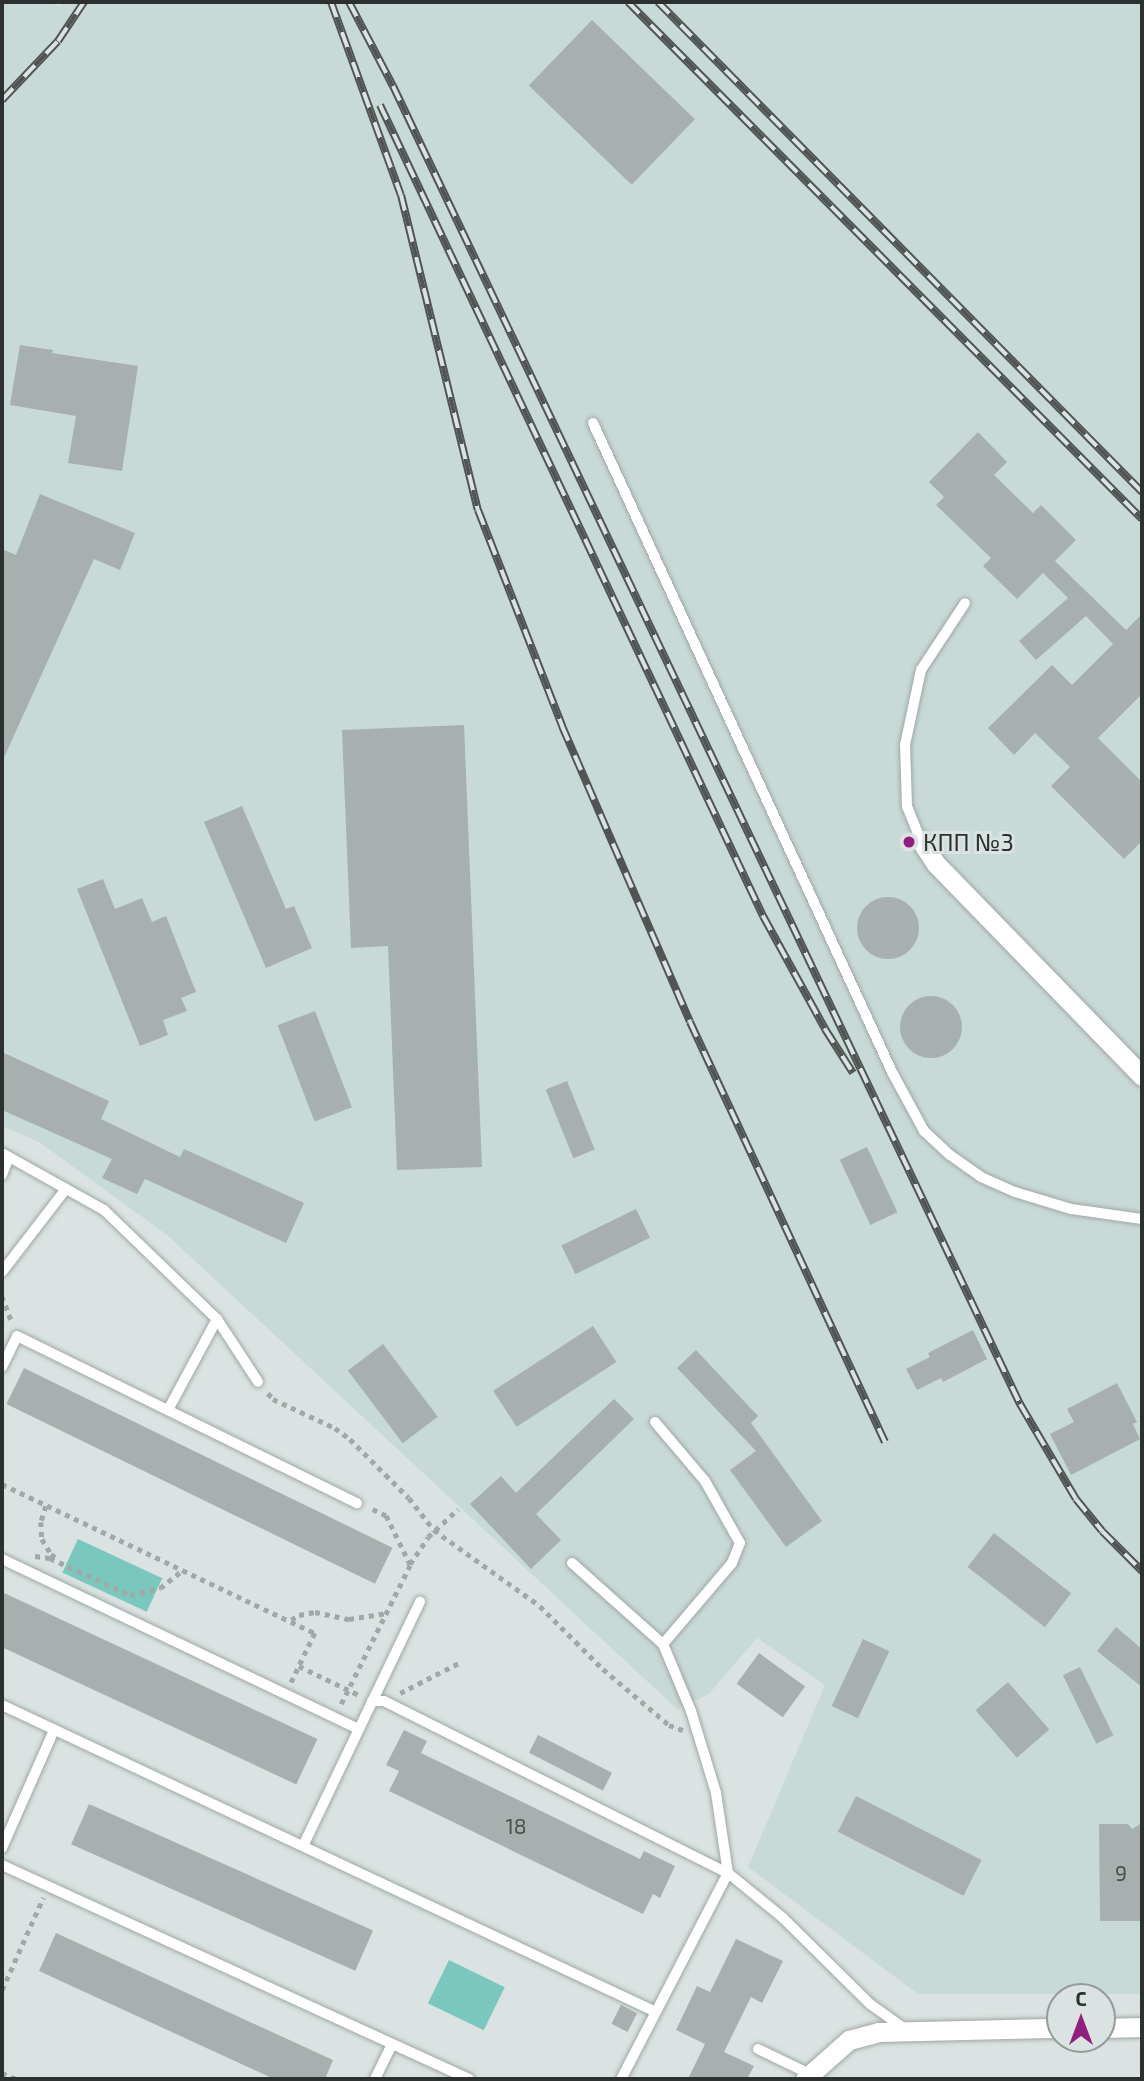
<!DOCTYPE html>
<meta charset="utf-8">
<style>
body{margin:0}
#map{position:relative;width:1144px;height:2081px;overflow:hidden;background:#dae3e1;font-family:"Exo 2",sans-serif}
div>[style]{position:absolute}
[style*='--x']{left:calc(var(--x)*1px);top:calc(var(--y)*1px);width:calc(var(--w)*1px);rotate:calc(var(--a)*1deg)}
.built>*{inset:0;background:#c8dad7}
.green>*{inset:0;background:#79c7bd;transform-origin:0 0}
.building>*{inset:0;background:#a7b0ae;transform-origin:0 0}
.round{border-radius:50%}
.path>*{height:4.5px;margin-top:-2.25px;transform-origin:0;background:repeating-linear-gradient(90deg,#a1a8a7 0 5px,transparent 0 10px)}
.roads{filter:drop-shadow(0 0 2px #9fa7a6) drop-shadow(0 0 2px #9fa7a6)}
.service>*{height:10px;margin:-5px;padding:0 5px;transform-origin:5px;border-radius:5px;background:#fff}
.minor>*{height:19px;margin:-9.5px;padding:0 9.5px;transform-origin:9.5px;border-radius:9.5px;background:#fff}
.rail>*{height:8px;margin-top:-4px;transform-origin:0;background:repeating-linear-gradient(90deg,#dae3e1 0 16px,#505554 0 32px);box-sizing:border-box;border-block:2px solid #505554}
.dots>*{width:19px;height:19px;translate:-50% -50%;box-sizing:border-box;border:4px solid #dae3e1;border-radius:50%}
span{translate:-50% -50%;white-space:nowrap;text-align:center;line-height:1.15;-webkit-text-stroke:6px #dae3e1;paint-order:stroke}
.number-label{font-size:21px;color:#4b504f}
.number-label span{-webkit-text-stroke-width:0}
.poi-label{font-size:24px;color:#2c302f}
.left{translate:0 -50%;text-align:left}
.frame{position:absolute;inset:0;border:4px solid #2c302f;pointer-events:none}
.north{position:absolute;left:1046px;top:1983px;width:70px;height:70px;box-sizing:border-box;background:#dae3e1;border:2px solid #949b9a;border-radius:50%;rotate:0deg;font-size:19px;font-weight:700;line-height:28px;text-align:center;color:#2c302f}
.north::after{content:'';display:block;margin:auto;width:24px;height:32px;background:#901f80;clip-path:polygon(50% 0,100% 100%,50% 72%,0 100%)}
</style>
<div id="map">
<div class="built">
<i style="clip-path:polygon(2px 2px,43px 2px,60px 6px,63px 2px,1142px 2px,1142px 1994px,918px 1994px,748px 1867px,825px 1685px,757px 1638px,709px 1694px,677px 1709px,167px 1235px,39px 1142px,2px 1126px)"></i>
</div>
<div class="green">
<i style="left:78px;top:1539px;width:93px;height:37px;rotate:25deg"></i>
<i style="left:449px;top:1960px;width:62px;height:48px;rotate:26deg"></i>
</div>
<div class="building">
<i style="left:592px;top:20px;width:143px;height:91px;rotate:44deg"></i>
<i style="clip-path:polygon(20px 345px,53px 350px,52px 353px,138px 366px,122px 471px,68px 463px,76px 416px,10px 405px)"></i>
<i style="clip-path:polygon(978px 432px,1007px 462px,994px 475px,1033px 513px,1041px 505px,1076px 540px,1055px 561px,1126px 630px,1142px 614px,1142px 694px,1098px 738px,1142px 782px,1142px 841px,1124px 859px,1051px 786px,1070px 767px,1035px 733px,1014px 755px,988px 728px,1052px 665px,1072px 685px,1113px 644px,1086px 616px,1036px 660px,1019px 641px,1068px 598px,1043px 573px,1017px 599px,983px 566px,991px 558px,936px 505px,944px 497px,929px 482px)"></i>
<i style="clip-path:polygon(40px 494px,135px 533px,120px 570px,94px 559px,2px 762px,2px 549px,16px 555px)"></i>
<i style="clip-path:polygon(464px 725px,482px 1167px,397px 1170px,388px 946px,351px 948px,342px 730px)"></i>
<i style="clip-path:polygon(242px 806px,286px 909px,294px 906px,312px 948px,266px 968px,204px 822px)"></i>
<i style="clip-path:polygon(103px 879px,115px 909px,142px 898px,152px 922px,166px 916px,196px 992px,181px 998px,187px 1011px,163px 1020px,168px 1035px,140px 1046px,77px 889px)"></i>
<i class="round" style="left:857px;top:897px;width:62px;height:62px"></i>
<i class="round" style="left:900px;top:996px;width:62px;height:62px"></i>
<i style="left:315px;top:1011px;width:103px;height:40px;rotate:69deg"></i>
<i style="clip-path:polygon(2px 1052px,109px 1101px,101px 1119px,180px 1157px,184px 1149px,304px 1203px,286px 1243px,145px 1179px,137px 1194px,102px 1178px,112px 1159px,2px 1110px)"></i>
<i style="left:567px;top:1081px;width:74px;height:23px;rotate:68deg"></i>
<i style="left:867px;top:1147px;width:72px;height:30px;rotate:65deg"></i>
<i style="left:636px;top:1209px;width:32px;height:83px;rotate:64deg"></i>
<i style="left:593px;top:1326px;width:43px;height:119px;rotate:57deg"></i>
<i style="clip-path:polygon(973px 1330px,987px 1359px,943px 1382px,941px 1378px,917px 1390px,906px 1369px,930px 1357px,928px 1353px)"></i>
<i style="left:383px;top:1344px;width:91px;height:44px;rotate:53deg"></i>
<i style="clip-path:polygon(696px 1350px,758px 1416px,751px 1423px,822px 1521px,786px 1547px,730px 1470px,756px 1451px,677px 1368px)"></i>
<i style="left:24px;top:1368px;width:410px;height:40px;rotate:26deg"></i>
<i style="clip-path:polygon(1117px 1383px,1137px 1422px,1133px 1424px,1140px 1439px,1071px 1475px,1050px 1434px,1074px 1422px,1067px 1409px)"></i>
<i style="clip-path:polygon(614px 1399px,634px 1419px,536px 1514px,561px 1540px,531px 1569px,470px 1504px,501px 1476px,516px 1493px)"></i>
<i style="left:994px;top:1533px;width:98px;height:43px;rotate:38deg"></i>
<i style="left:2px;top:1592px;width:348px;height:50px;rotate:25deg"></i>
<i style="clip-path:polygon(1116px 1627px,1142px 1649px,1142px 1687px,1097px 1651px)"></i>
<i style="left:863px;top:1639px;width:29px;height:74px;rotate:25deg"></i>
<i style="left:759px;top:1653px;width:57px;height:38px;rotate:36deg"></i>
<i style="left:1080px;top:1667px;width:76px;height:19px;rotate:64deg"></i>
<i style="left:1008px;top:1682px;width:63px;height:43px;rotate:49deg"></i>
<i style="clip-path:polygon(404px 1730px,427px 1741px,421px 1753px,640px 1859px,644px 1851px,675px 1866px,660px 1898px,653px 1894px,643px 1914px,389px 1791px,399px 1771px,386px 1765px)"></i>
<i style="left:538px;top:1735px;width:83px;height:20px;rotate:27deg"></i>
<i style="left:856px;top:1796px;width:141px;height:40px;rotate:27deg"></i>
<i style="left:89px;top:1804px;width:311px;height:44px;rotate:24deg"></i>
<i style="clip-path:polygon(1142px 1823px,1142px 1921px,1100px 1921px,1099px 1824px,1128px 1824px,1132px 1829px)"></i>
<i style="clip-path:polygon(56px 1933px,333px 2060px,325px 2079px,274px 2079px,39px 1971px)"></i>
<i style="clip-path:polygon(736px 1939px,783px 1961px,762px 2003px,751px 1997px,724px 2052px,754px 2066px,747px 2079px,688px 2079px,705px 2044px,676px 2030px,697px 1986px,710px 1992px)"></i>
<i style="left:621px;top:2005px;width:18px;height:21px;rotate:27deg"></i>
</div>
<div class="path">
<i style="--x:2;--y:1296;--w:28;--a:69"></i>
<i style="--x:268;--y:1393;--w:8;--a:50"></i>
<i style="--x:273;--y:1399;--w:68;--a:25.1"></i>
<i style="--x:335;--y:1428;--w:19;--a:36"></i>
<i style="--x:350;--y:1439;--w:83;--a:45"></i>
<i style="--x:409;--y:1498;--w:41;--a:52"></i>
<i style="--x:434;--y:1530;--w:130;--a:35.6"></i>
<i style="--x:540;--y:1606;--w:89;--a:45"></i>
<i style="--x:603;--y:1669;--w:87;--a:40.3"></i>
<i style="--x:669;--y:1725;--w:15;--a:20"></i>
<i style="--x:2;--y:1484;--w:347;--a:25.5"></i>
<i style="--x:315;--y:1633;--w:55;--a:115.6"></i>
<i style="--x:46;--y:1506;--w:17;--a:107"></i>
<i style="--x:41;--y:1522;--w:17;--a:87"></i>
<i style="--x:42;--y:1539;--w:17;--a:59"></i>
<i style="--x:51;--y:1554;--w:9;--a:36"></i>
<i style="--x:35;--y:1556;--w:15;--a:8"></i>
<i style="--x:50;--y:1558;--w:88;--a:24.8"></i>
<i style="--x:130;--y:1595;--w:31;--a:-13"></i>
<i style="--x:160;--y:1588;--w:29;--a:-38"></i>
<i style="--x:410;--y:1564;--w:32;--a:-56"></i>
<i style="--x:428;--y:1537;--w:41;--a:-43"></i>
<i style="--x:291;--y:1620;--w:9;--a:-32"></i>
<i style="--x:299;--y:1615;--w:16;--a:-11"></i>
<i style="--x:315;--y:1612;--w:35;--a:12"></i>
<i style="--x:349;--y:1619;--w:37;--a:-9"></i>
<i style="--x:299;--y:1666;--w:69;--a:25.8"></i>
<i style="--x:400;--y:1693;--w:66;--a:-27"></i>
<i style="--x:341;--y:1704;--w:155;--a:-63.6"></i>
<i style="--x:410;--y:1565;--w:55;--a:-116.1"></i>
<i style="--x:386;--y:1516;--w:17;--a:-155"></i>
<i style="--x:2;--y:1971;--w:13;--a:90"></i>
<i style="--x:2;--y:1990;--w:101;--a:-66"></i>
<i style="--x:2;--y:2073;--w:15;--a:23"></i>
</div>
<div class="roads">
<div class="service">
<i style="--x:593;--y:423;--w:715;--a:65.26"></i>
<i style="--x:892;--y:1072;--w:67;--a:61.5"></i>
<i style="--x:924;--y:1131;--w:35;--a:43"></i>
<i style="--x:950;--y:1155;--w:38;--a:35"></i>
<i style="--x:981;--y:1177;--w:37;--a:24"></i>
<i style="--x:1015;--y:1192;--w:59;--a:16.9"></i>
<i style="--x:1071;--y:1209;--w:72;--a:8"></i>
<i style="--x:921;--y:841;--w:37;--a:-112"></i>
<i style="--x:907;--y:807;--w:62;--a:-91.8"></i>
<i style="--x:905;--y:745;--w:77;--a:-78"></i>
<i style="--x:921;--y:670;--w:80;--a:-56.7"></i>
<i style="--x:2;--y:1153;--w:117;--a:29.2"></i>
<i style="--x:104;--y:1210;--w:157;--a:44"></i>
<i style="--x:217;--y:1319;--w:75;--a:56.9"></i>
<i style="--x:2;--y:1175;--w:19;--a:-69"></i>
<i style="--x:2;--y:1272;--w:105;--a:-52.4"></i>
<i style="--x:2;--y:1367;--w:34;--a:-64"></i>
<i style="--x:17;--y:1336;--w:379;--a:26.2"></i>
<i style="--x:168;--y:1410;--w:103;--a:-61.7"></i>
<i style="--x:655;--y:1422;--w:77;--a:49.7"></i>
<i style="--x:705;--y:1481;--w:71;--a:60.6"></i>
<i style="--x:740;--y:1543;--w:22;--a:112"></i>
<i style="--x:732;--y:1563;--w:106;--a:130.4"></i>
<i style="--x:2;--y:1559;--w:395;--a:25.5"></i>
<i style="--x:572;--y:1563;--w:122;--a:41.7"></i>
<i style="--x:663;--y:1644;--w:73;--a:67.3"></i>
<i style="--x:691;--y:1711;--w:86;--a:73"></i>
<i style="--x:716;--y:1793;--w:81;--a:81.5"></i>
<i style="--x:728;--y:1873;--w:232;--a:117.4"></i>
<i style="--x:372;--y:1701;--w:12;--a:0"></i>
<i style="--x:384;--y:1701;--w:385;--a:26.6"></i>
<i style="--x:728;--y:1873;--w:71;--a:39.3"></i>
<i style="--x:783;--y:1918;--w:122;--a:44.7"></i>
<i style="--x:870;--y:2004;--w:43;--a:35.5"></i>
<i style="--x:2;--y:1705;--w:722;--a:25.15"></i>
<i style="--x:303;--y:1846;--w:271;--a:-64.4"></i>
<i style="--x:2;--y:1848;--w:129;--a:-66.2"></i>
<i style="--x:2;--y:1865;--w:514;--a:24.62"></i>
<i style="--x:758;--y:2049;--w:58;--a:25.7"></i>
<i style="--x:375;--y:2079;--w:39;--a:-64"></i>
</div>
<div class="minor">
<i style="--x:921;--y:841;--w:27;--a:57"></i>
<i style="--x:936;--y:864;--w:296;--a:45.8"></i>
<i style="--x:1102;--y:2028;--w:40;--a:-1.4"></i>
<i style="--x:805;--y:2079;--w:59;--a:-41.6"></i>
<i style="--x:849;--y:2040;--w:30;--a:-15"></i>
<i style="--x:878;--y:2032;--w:182;--a:-1.3"></i>
</div>
</div>
<div class="rail">
<i style="--x:331;--y:2;--w:205;--a:70.1"></i>
<i style="--x:401;--y:195;--w:324;--a:76.3"></i>
<i style="--x:478;--y:510;--w:232;--a:68.7"></i>
<i style="--x:562;--y:726;--w:322;--a:66.6"></i>
<i style="--x:690;--y:1022;--w:463;--a:65.1"></i>
<i style="--x:349;--y:2;--w:95;--a:62.4"></i>
<i style="--x:393;--y:86;--w:1460;--a:64.56"></i>
<i style="--x:1020;--y:1404;--w:110;--a:59.5"></i>
<i style="--x:1076;--y:1499;--w:41;--a:50.9"></i>
<i style="--x:1102;--y:1531;--w:57;--a:45"></i>
<i style="--x:628;--y:2;--w:729;--a:45.17"></i>
<i style="--x:658;--y:2;--w:689;--a:45.35"></i>
<i style="--x:2;--y:100;--w:81;--a:-46.5"></i>
<i style="--x:58;--y:41;--w:47;--a:-56.3"></i>
<i style="--x:380;--y:105;--w:897;--a:64.72"></i>
<i style="--x:763;--y:916;--w:129;--a:61.2"></i>
<i style="--x:825;--y:1029;--w:52;--a:57.5"></i>
</div>
<div class="dots">
<i style="left:909px;top:842px;background:#901f80"></i>
</div>
<div class="number-label">
<span style="left:516px;top:1826px">18</span>
<span style="left:1121px;top:1873px">9</span>
</div>
<div class="poi-label">
<span class="left" style="left:923px;top:842px">КПП №3</span>
</div>
<div class="frame"></div>
<div class="north">С</div>
</div>
